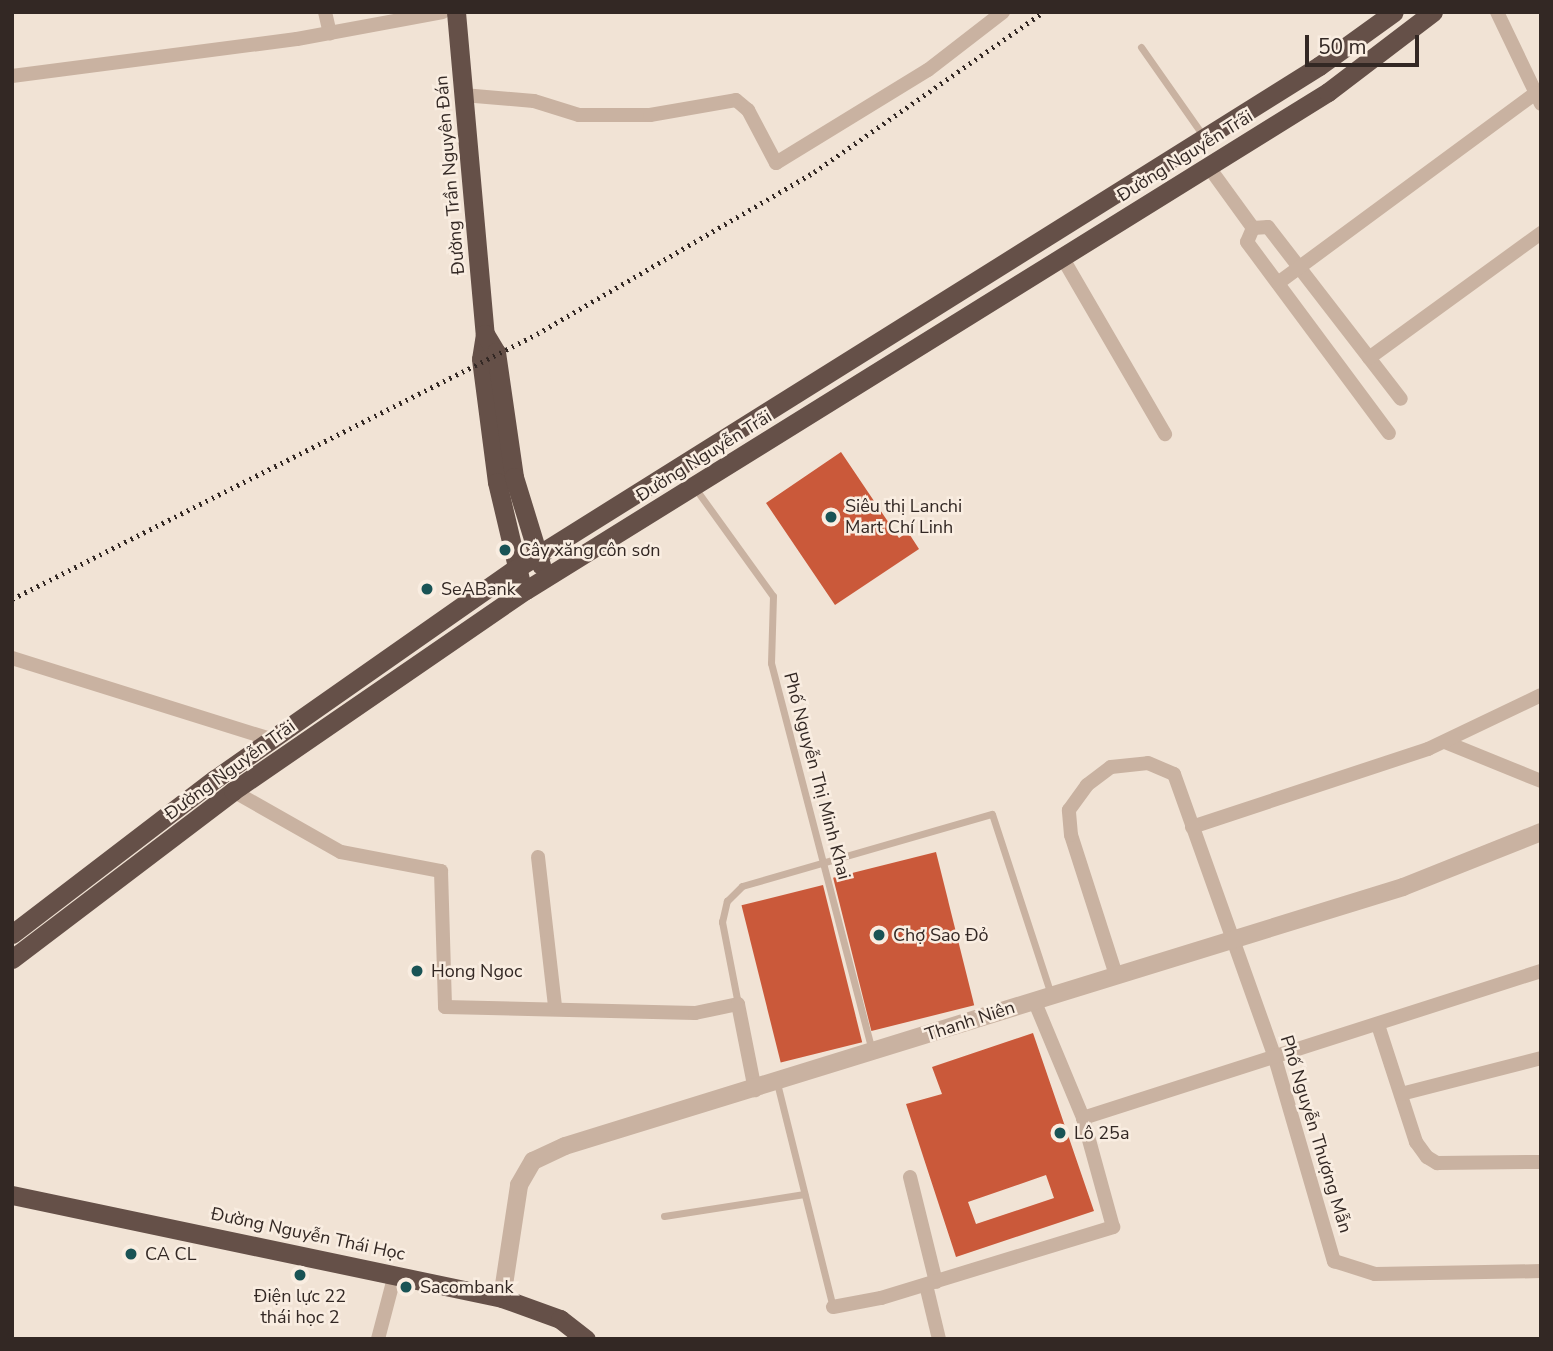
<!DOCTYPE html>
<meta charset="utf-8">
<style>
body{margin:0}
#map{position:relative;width:1553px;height:1351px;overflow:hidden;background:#f1e3d5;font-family:"Nunito Sans",sans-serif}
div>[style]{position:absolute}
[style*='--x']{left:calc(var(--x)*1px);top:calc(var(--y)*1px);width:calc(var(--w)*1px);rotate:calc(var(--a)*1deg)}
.building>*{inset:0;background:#ca593a;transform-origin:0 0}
.service>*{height:7px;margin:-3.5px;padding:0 3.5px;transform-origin:3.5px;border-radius:3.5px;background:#c9b2a1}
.minor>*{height:14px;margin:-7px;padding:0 7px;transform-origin:7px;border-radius:7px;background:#c9b2a1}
.tertiary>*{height:18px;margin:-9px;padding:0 9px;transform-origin:9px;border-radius:9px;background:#c9b2a1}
.trunk>*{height:19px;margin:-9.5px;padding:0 9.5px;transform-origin:9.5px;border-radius:9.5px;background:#655048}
.rail>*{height:4.5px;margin-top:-2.25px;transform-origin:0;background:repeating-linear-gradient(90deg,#332824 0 2px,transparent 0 7px)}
.dots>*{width:19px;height:19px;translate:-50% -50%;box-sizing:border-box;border:4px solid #f9ede1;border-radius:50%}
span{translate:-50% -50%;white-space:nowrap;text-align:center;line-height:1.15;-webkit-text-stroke:5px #f9ede1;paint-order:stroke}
.street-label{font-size:18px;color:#332824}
.poi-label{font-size:18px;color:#332824}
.left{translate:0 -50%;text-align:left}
.frame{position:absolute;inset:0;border:14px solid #332824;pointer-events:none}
.scale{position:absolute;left:1305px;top:35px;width:114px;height:32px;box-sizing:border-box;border:4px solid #332824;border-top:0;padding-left:9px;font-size:21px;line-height:24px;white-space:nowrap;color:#332824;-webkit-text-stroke:5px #f9ede1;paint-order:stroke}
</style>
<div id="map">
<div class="building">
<i style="clip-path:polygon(841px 452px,899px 538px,908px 532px,919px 549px,835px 605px,766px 503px)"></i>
<i style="left:936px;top:852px;width:158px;height:106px;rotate:76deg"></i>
<i style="left:823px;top:885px;width:162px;height:84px;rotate:76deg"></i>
<i style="clip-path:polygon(evenodd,1033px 1033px,1094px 1211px,956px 1257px,906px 1104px,942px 1094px,932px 1067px,1033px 1033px,1046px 1175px,1054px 1198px,976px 1224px,968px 1202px,1046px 1175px)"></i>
</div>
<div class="service">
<i style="--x:1141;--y:47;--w:110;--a:55"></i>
<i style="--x:695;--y:488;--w:133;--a:54.2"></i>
<i style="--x:773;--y:596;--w:67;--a:91.7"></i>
<i style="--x:771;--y:663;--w:400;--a:75.4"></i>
<i style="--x:738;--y:1004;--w:84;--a:-101"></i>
<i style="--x:722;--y:922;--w:22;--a:-77"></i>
<i style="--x:727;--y:901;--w:21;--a:-45"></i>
<i style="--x:742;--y:886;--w:260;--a:-16.1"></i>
<i style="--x:992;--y:814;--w:189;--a:71.9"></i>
<i style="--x:777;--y:1083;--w:231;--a:76"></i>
<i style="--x:664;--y:1216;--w:142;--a:-8.9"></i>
</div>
<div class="minor">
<i style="--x:325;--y:12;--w:22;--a:77"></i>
<i style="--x:1497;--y:12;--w:102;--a:64.4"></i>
<i style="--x:12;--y:76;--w:287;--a:-7.4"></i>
<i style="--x:297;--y:39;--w:148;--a:-10.5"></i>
<i style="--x:463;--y:95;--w:71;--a:4.8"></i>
<i style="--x:534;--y:101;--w:47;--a:17.3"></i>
<i style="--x:579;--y:115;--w:71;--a:0"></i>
<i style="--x:650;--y:115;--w:87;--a:-9.9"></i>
<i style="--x:736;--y:100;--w:16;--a:40"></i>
<i style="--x:748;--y:110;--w:60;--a:62.2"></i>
<i style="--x:776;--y:163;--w:178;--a:-31.5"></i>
<i style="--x:928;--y:70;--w:95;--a:-37.7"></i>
<i style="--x:1208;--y:166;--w:77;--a:54"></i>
<i style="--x:1253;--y:228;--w:15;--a:113"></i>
<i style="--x:1247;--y:242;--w:238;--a:53.4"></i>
<i style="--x:1253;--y:228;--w:15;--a:-4"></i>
<i style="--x:1268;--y:227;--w:217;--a:52.3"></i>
<i style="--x:1062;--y:257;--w:205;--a:59.8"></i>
<i style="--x:1278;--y:283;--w:320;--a:-36.4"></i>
<i style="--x:1369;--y:358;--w:213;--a:-36"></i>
<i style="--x:12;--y:658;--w:271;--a:17.4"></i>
<i style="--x:1445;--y:742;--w:104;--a:22.1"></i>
<i style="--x:233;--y:791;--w:124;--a:29.5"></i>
<i style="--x:341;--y:852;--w:102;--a:10.8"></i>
<i style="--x:441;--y:871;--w:136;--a:88.3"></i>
<i style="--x:445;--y:1007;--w:250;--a:1.4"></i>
<i style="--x:695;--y:1013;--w:44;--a:-11.8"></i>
<i style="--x:738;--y:1004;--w:88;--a:78.8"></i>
<i style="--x:1192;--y:827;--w:249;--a:-18.3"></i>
<i style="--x:1428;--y:749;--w:125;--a:-25.5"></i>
<i style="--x:538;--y:857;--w:151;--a:83.5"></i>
<i style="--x:1116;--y:975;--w:147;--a:-107.8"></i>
<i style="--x:1071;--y:835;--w:25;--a:-95"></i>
<i style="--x:1069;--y:810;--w:31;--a:-54"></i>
<i style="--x:1087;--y:785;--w:30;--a:-37"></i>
<i style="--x:1111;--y:767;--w:37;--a:-6"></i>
<i style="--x:1148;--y:763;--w:28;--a:23"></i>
<i style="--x:1174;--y:774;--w:298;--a:70.4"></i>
<i style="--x:1274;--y:1055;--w:215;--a:73.8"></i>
<i style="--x:1334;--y:1261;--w:43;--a:17.6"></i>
<i style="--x:1375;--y:1274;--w:166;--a:-1"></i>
<i style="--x:1034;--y:1000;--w:128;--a:67.4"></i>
<i style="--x:1378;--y:1025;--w:123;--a:72"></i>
<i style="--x:1416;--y:1142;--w:19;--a:54"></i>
<i style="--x:1427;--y:1157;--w:12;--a:31"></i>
<i style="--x:1437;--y:1163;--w:104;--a:-0.6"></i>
<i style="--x:1401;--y:1094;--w:145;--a:-14.4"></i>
<i style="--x:910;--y:1177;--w:108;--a:76.1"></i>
<i style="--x:926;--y:1285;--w:56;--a:76.5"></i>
<i style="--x:833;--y:1307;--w:49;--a:-10.6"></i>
<i style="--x:881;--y:1298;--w:243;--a:-17"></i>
<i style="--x:1113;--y:1227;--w:113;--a:-105.4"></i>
<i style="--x:1083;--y:1118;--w:481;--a:-17.8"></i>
<i style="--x:378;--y:1339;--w:67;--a:-75.3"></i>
</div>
<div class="tertiary">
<i style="--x:502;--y:1298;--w:114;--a:-81.4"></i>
<i style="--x:519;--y:1185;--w:28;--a:-60"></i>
<i style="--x:533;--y:1161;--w:35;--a:-25"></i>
<i style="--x:565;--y:1146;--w:877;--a:-17.17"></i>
<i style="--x:1403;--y:887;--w:149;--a:-21.7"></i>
</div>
<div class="trunk">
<i style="--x:456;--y:12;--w:323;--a:84.9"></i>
<i style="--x:485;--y:334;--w:25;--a:99"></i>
<i style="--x:481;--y:359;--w:124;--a:82.6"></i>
<i style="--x:497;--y:482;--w:100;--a:76.7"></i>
<i style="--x:485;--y:334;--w:21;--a:59"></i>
<i style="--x:496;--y:352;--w:126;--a:81.8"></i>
<i style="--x:514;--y:477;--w:92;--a:72.9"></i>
<i style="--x:12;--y:934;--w:255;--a:-37.4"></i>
<i style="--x:215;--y:779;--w:365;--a:-35"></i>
<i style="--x:514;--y:570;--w:950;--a:-32.05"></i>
<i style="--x:1319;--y:66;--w:92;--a:-35.8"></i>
<i style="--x:12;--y:959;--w:278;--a:-37.2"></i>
<i style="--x:233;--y:791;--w:355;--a:-34.5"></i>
<i style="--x:526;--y:590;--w:944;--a:-31.84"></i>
<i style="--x:1328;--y:92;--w:132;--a:-37.3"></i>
<i style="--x:12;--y:1195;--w:501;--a:11.87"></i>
<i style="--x:502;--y:1298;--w:62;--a:19.9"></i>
<i style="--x:560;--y:1319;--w:33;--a:38"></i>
</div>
<div class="rail">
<i style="--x:12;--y:599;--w:588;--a:-26.78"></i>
<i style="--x:537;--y:334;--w:321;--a:-30.3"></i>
<i style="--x:814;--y:172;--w:279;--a:-34.9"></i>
</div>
<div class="dots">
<i style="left:831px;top:517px;background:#195355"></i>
<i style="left:505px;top:550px;background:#195355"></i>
<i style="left:427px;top:589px;background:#195355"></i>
<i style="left:879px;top:935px;background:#195355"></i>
<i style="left:417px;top:971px;background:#195355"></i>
<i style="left:1060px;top:1133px;background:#195355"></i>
<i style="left:131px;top:1254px;background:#195355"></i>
<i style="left:300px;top:1275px;background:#195355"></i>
<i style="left:406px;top:1287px;background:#195355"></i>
</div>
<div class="street-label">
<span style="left:1185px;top:156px;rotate:-32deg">Đường Nguyễn Trãi</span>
<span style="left:450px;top:175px;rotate:-95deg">Đường Trần Nguyên Đán</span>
<span style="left:704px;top:456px;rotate:-32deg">Đường Nguyễn Trãi</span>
<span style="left:230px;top:770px;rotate:-36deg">Đường Nguyễn Trãi</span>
<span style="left:817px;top:776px;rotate:75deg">Phố Nguyễn Thị Minh Khai</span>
<span style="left:970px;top:1021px;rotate:-18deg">Thanh Niên</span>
<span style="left:1316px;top:1134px;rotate:73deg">Phố Nguyễn Thượng Mẫn</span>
<span style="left:308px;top:1234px;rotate:12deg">Đường Nguyễn Thái Học</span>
</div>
<div class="poi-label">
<span class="left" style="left:845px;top:517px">Siêu thị Lanchi<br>Mart Chí Linh</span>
<span class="left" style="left:519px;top:550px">Cây xăng côn sơn</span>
<span class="left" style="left:441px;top:589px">SeABank</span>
<span class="left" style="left:893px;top:935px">Chợ Sao Đỏ</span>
<span class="left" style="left:431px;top:971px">Hong Ngoc</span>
<span class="left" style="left:1074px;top:1133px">Lô 25a</span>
<span class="left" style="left:145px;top:1254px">CA CL</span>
<span class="left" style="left:420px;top:1287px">Sacombank</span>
<span style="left:300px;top:1307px">Điện lực 22<br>thái học 2</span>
</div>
<div class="frame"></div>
<div class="scale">50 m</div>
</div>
